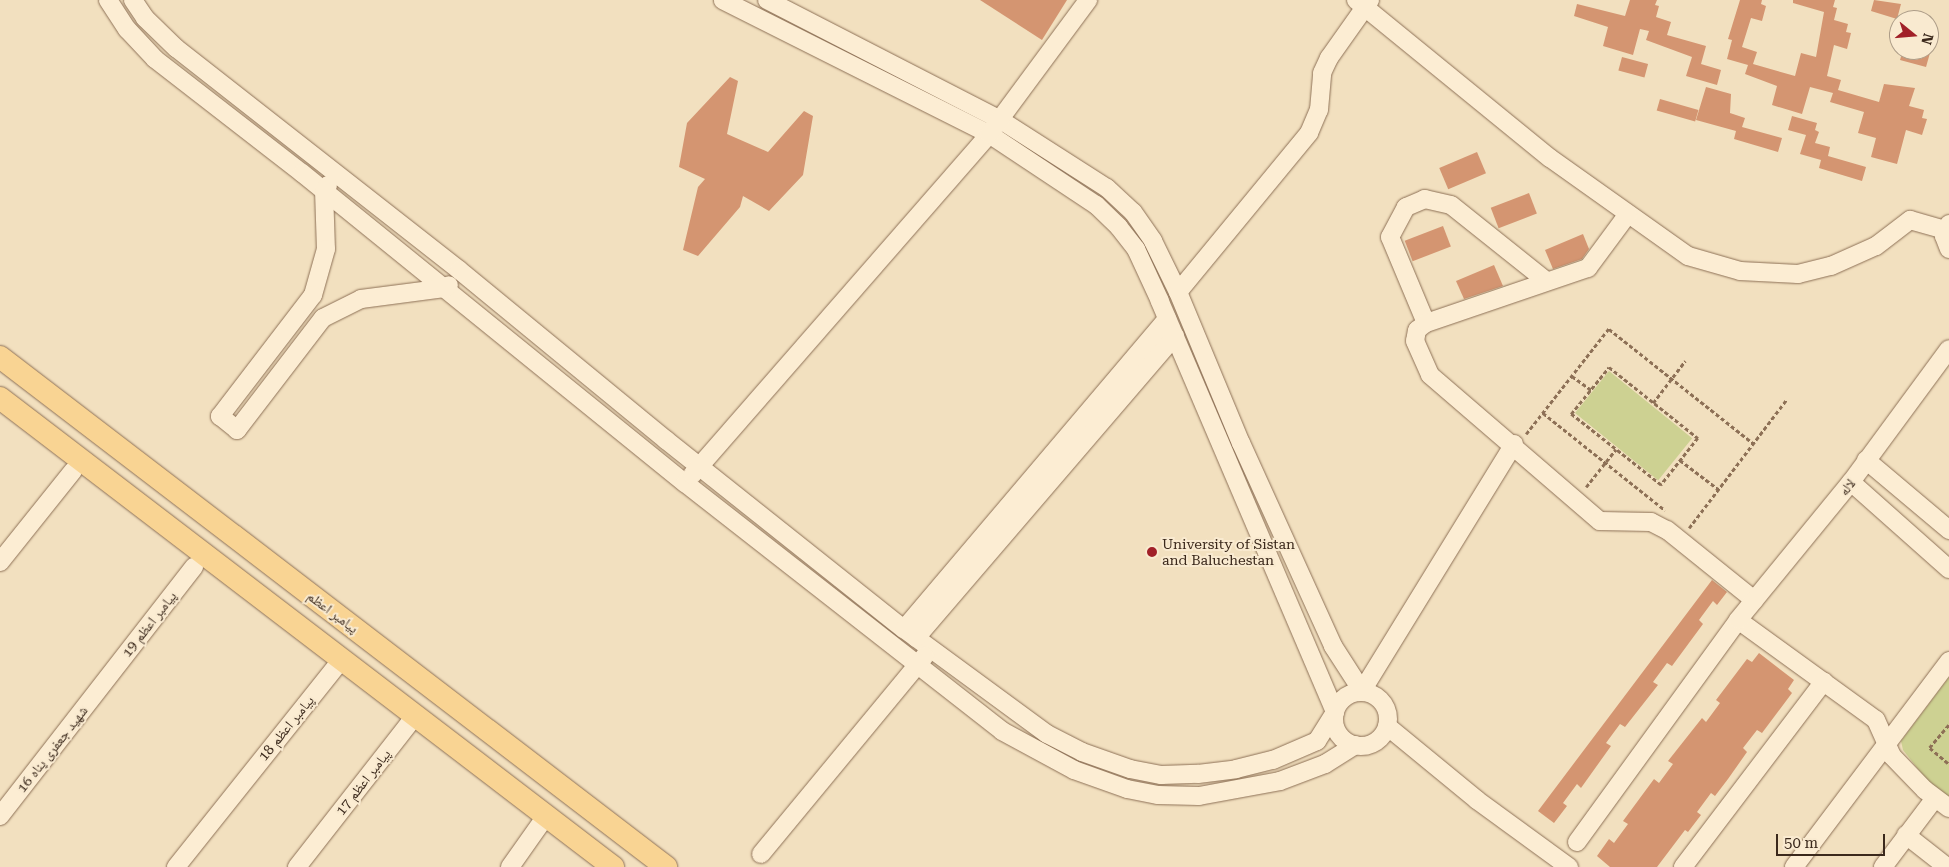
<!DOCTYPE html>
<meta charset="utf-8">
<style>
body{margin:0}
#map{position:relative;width:1949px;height:867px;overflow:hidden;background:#f2e0bf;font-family:"Roboto Serif","Noto Naskh Arabic",serif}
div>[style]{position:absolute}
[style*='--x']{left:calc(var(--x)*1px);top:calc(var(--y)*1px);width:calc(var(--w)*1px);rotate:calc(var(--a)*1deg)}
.green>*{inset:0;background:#cdd192;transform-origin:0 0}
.building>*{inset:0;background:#d49571;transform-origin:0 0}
.path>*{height:2.5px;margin-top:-1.25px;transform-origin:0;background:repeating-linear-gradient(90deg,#8d7056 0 4px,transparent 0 6.5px)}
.roads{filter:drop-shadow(0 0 1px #8d7056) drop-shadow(0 0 1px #8d7056)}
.minor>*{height:18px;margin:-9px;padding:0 9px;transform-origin:9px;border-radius:9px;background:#fcedd3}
.minor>.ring{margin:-9px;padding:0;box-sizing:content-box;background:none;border:18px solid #fcedd3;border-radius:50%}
.major>*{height:22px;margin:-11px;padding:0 11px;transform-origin:11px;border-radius:11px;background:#f9d493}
.dots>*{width:14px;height:14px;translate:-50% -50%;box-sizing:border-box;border:2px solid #f9ead0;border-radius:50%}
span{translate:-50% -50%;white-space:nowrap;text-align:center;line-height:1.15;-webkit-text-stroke:4px #f9ead0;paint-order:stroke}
.street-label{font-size:14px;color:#3b291c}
.poi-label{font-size:14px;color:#3b291c}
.left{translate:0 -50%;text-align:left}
.north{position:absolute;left:1889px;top:10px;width:50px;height:50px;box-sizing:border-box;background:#f9ead0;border:1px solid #ad9d88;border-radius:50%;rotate:107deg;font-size:14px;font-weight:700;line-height:20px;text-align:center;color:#3b291c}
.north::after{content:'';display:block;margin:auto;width:18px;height:22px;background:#a12028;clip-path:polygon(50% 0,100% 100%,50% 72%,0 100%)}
.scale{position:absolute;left:1776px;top:834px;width:109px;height:22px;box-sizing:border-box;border:2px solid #3b291c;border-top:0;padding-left:6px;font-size:15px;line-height:18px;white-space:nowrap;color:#3b291c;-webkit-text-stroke:4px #f9ead0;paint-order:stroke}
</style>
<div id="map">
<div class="green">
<i style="left:1609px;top:371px;width:107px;height:54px;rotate:39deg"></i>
<i style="clip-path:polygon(1949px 677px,1949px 798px,1929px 783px,1903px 750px,1901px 741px)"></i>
</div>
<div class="building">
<i style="clip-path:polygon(980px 0,1067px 0,1042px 40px)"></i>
<i style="clip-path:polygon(1630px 0,1657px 0,1655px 5px,1659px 6px,1656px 17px,1671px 22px,1667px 35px,1706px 46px,1701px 64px,1721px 70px,1717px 85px,1686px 76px,1692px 57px,1646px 40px,1649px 31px,1640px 29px,1633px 55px,1603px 46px,1608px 27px,1574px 16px,1577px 4px,1625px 16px)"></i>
<i style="clip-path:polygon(1740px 0,1762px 0,1761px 4px,1766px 6px,1762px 21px,1751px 18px,1742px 47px,1757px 52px,1753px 64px,1795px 76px,1801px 53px,1816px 57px,1824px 12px,1793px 3px,1793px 0,1835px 0,1833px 7px,1837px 8px,1834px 20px,1848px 24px,1846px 32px,1851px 33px,1847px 49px,1834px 45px,1827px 76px,1841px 80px,1838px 90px,1879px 102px,1884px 84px,1915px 88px,1909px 106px,1924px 110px,1922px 118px,1927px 119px,1922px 135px,1906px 130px,1897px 164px,1871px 157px,1876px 138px,1858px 133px,1864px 112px,1830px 102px,1833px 93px,1810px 87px,1802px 114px,1772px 105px,1777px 86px,1745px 74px,1748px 65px,1727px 59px,1732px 40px,1728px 39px)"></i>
<i style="clip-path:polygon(1874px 0,1901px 4px,1897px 19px,1871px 11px)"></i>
<i style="clip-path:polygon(1903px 50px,1930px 53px,1926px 67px,1900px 60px)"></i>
<i style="left:1622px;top:57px;width:27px;height:14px;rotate:15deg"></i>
<i style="clip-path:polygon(730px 77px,738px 81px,727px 134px,768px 152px,804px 111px,813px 116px,803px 175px,769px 211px,743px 196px,740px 207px,698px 256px,683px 250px,698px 187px,705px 179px,679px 167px,687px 123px)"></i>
<i style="clip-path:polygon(1706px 87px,1731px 94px,1730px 113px,1745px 118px,1742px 127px,1782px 138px,1778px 152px,1734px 139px,1736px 131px,1696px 120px)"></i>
<i style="left:1660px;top:99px;width:40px;height:12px;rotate:16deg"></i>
<i style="clip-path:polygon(1792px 116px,1817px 123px,1815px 130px,1819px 132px,1815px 143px,1830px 147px,1828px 156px,1866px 167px,1862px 181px,1819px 168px,1821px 160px,1800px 154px,1806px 135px,1788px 130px)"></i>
<i style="left:1477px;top:152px;width:23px;height:41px;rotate:67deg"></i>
<i style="left:1529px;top:193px;width:22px;height:41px;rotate:69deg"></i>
<i style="left:1443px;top:226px;width:22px;height:41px;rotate:69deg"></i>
<i style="clip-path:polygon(1583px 234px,1589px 249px,1582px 259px,1553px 269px,1545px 250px)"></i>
<i style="clip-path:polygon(1494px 265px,1503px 286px,1464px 299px,1456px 281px)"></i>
<i style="clip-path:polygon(1712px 580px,1727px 592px,1717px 605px,1713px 601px,1699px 620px,1703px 624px,1672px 666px,1667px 663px,1653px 682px,1658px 685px,1625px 727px,1620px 724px,1606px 743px,1611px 746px,1581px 788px,1577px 784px,1563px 803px,1567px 806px,1554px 823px,1538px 811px)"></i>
<i style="clip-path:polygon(1759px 653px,1794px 680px,1788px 689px,1792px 693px,1762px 733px,1757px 730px,1743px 748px,1747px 752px,1728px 779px,1715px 796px,1711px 793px,1697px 812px,1701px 815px,1688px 832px,1685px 830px,1657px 867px,1610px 867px,1597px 856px,1609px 839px,1614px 843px,1628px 824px,1623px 821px,1654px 779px,1659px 783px,1673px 764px,1668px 761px,1702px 718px,1706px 722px,1720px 703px,1716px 700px,1747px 659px,1752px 662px)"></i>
</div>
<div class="path">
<i style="--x:1609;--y:329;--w:184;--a:38.4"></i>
<i style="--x:1609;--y:367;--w:114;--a:38.6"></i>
<i style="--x:1698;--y:438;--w:60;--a:128.2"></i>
<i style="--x:1661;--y:485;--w:115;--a:-141.7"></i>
<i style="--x:1571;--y:414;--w:60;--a:-51"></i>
<i style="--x:1572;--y:376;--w:24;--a:36"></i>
<i style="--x:1653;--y:403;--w:53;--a:-52.7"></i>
<i style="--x:1543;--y:413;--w:156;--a:38.5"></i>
<i style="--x:1526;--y:434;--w:136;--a:-51.9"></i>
<i style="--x:1680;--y:460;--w:48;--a:37.3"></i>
<i style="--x:1586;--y:487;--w:48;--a:-51.7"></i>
<i style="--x:1689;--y:528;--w:161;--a:-52.8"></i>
<i style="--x:1949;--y:725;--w:30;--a:130"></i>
<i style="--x:1930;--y:748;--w:25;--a:40"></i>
</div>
<div class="roads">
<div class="minor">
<i style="--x:108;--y:0;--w:35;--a:57"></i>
<i style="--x:127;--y:29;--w:41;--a:47"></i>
<i style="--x:155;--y:59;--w:186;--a:37.8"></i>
<i style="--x:302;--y:173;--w:493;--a:39"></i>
<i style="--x:685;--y:483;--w:402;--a:38"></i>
<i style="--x:1002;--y:731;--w:82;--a:28.4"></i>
<i style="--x:1074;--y:770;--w:56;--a:19.7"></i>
<i style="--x:1127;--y:789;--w:32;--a:11"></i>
<i style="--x:1158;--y:795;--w:41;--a:1.4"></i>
<i style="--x:1199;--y:796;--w:82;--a:-10.5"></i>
<i style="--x:1280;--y:781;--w:48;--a:-20.7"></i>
<i style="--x:1325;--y:764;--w:36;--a:-32"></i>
<i style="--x:133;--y:0;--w:22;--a:56"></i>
<i style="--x:145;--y:18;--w:43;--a:44.1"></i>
<i style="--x:176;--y:48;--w:360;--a:38.1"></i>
<i style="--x:459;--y:270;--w:268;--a:39.4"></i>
<i style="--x:666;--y:440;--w:304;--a:38.5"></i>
<i style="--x:904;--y:629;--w:177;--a:36.3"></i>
<i style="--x:1047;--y:734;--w:39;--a:27"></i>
<i style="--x:1082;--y:752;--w:51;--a:19.5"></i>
<i style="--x:1130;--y:769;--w:32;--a:11"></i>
<i style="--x:1161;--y:775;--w:37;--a:-2"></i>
<i style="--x:1198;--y:774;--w:38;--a:-7"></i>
<i style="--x:1236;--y:769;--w:38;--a:-14"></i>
<i style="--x:1273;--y:760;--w:48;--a:-23.4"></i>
<i style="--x:1317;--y:741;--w:34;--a:-58"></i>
<i style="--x:1335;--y:712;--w:447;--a:-113.1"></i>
<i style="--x:1160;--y:301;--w:57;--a:-114.8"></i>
<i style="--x:1136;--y:249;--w:28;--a:-128"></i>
<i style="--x:1119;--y:227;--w:32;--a:-136"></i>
<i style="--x:1096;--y:205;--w:128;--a:-146.4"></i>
<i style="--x:989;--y:134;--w:298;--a:-153.3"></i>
<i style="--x:767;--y:0;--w:261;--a:27.2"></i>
<i style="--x:999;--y:119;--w:128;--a:32.6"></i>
<i style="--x:1107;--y:188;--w:35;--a:43"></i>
<i style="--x:1133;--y:212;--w:35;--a:55"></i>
<i style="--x:1153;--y:241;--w:57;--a:63.9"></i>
<i style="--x:1178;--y:292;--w:164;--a:67.4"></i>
<i style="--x:1241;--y:443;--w:223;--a:65.6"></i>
<i style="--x:1333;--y:646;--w:54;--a:57.2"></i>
<i style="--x:1362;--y:691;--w:290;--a:-58.4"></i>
<i style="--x:1356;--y:0;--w:250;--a:39.2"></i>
<i style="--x:1550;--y:158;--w:169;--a:35.4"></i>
<i style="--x:1688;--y:256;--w:54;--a:16.1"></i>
<i style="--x:1740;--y:271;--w:58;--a:3"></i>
<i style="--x:1798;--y:274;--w:34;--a:-14"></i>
<i style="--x:1831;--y:266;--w:49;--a:-24"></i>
<i style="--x:1876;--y:246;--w:43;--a:-37.4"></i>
<i style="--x:1910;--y:220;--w:37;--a:16"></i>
<i style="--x:328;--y:185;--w:6;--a:129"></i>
<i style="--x:324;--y:190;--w:59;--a:88.1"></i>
<i style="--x:326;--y:249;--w:48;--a:105.8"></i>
<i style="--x:313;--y:295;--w:153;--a:127.5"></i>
<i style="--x:220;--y:416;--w:22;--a:39"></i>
<i style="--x:237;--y:430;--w:141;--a:-52.5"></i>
<i style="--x:323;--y:318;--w:42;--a:-26.6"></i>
<i style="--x:361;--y:299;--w:86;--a:-7.4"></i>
<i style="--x:446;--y:288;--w:4;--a:-45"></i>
<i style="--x:1949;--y:224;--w:13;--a:113"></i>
<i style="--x:1944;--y:236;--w:14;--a:69"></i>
<i style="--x:1545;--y:280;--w:120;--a:-141.4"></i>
<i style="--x:1451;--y:205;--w:27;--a:-167"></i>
<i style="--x:1425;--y:199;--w:21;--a:157"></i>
<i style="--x:1406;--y:207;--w:34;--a:118"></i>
<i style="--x:1390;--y:237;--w:93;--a:67.3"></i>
<i style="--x:1426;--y:323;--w:11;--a:142"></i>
<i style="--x:1417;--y:330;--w:11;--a:100"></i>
<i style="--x:1415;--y:341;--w:37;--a:66"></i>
<i style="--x:1430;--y:375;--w:224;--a:40.7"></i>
<i style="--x:1600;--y:521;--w:51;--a:1.1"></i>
<i style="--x:1651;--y:522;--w:18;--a:27"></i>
<i style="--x:1667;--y:530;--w:112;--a:38.8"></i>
<i style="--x:1178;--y:292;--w:206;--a:-50.5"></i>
<i style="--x:1309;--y:133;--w:25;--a:-67"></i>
<i style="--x:1319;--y:110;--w:37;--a:-85"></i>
<i style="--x:1322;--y:73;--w:17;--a:-65"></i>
<i style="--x:1329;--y:58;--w:71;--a:-54.7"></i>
<i style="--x:1426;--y:323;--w:171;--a:-18.8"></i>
<i style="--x:1588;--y:268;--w:67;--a:-53.5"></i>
<i style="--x:1866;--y:460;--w:109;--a:40.1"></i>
<i style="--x:692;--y:475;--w:452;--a:-48.9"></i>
<i style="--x:989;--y:134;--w:167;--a:-53.5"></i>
<i style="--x:1851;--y:482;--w:131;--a:41.6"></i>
<i style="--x:0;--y:562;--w:117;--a:-51.3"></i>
<i style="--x:1738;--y:620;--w:170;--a:35.9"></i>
<i style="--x:1876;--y:720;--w:39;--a:66"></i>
<i style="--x:1892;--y:756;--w:47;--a:45.9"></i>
<i style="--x:1925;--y:790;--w:30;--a:37"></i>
<i style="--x:904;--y:629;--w:407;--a:-49.7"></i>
<i style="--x:916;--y:638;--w:398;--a:-49.4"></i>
<i class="ring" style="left:1334px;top:692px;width:36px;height:36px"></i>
<i style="--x:1387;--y:726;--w:117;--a:39.4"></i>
<i style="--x:1477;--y:800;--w:114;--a:36.1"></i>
<i style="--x:0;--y:816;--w:316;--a:-52.1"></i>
<i style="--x:1906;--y:835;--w:52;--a:38"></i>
<i style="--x:1577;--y:842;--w:274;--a:-54"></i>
<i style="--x:1738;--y:620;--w:178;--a:-50.7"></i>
<i style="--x:1851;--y:482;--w:165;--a:-53.6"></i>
<i style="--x:761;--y:854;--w:257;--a:-50.4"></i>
<i style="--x:176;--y:867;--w:266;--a:-51.4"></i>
<i style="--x:297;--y:867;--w:192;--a:-52"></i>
<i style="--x:510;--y:867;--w:62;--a:-54.8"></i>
<i style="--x:1683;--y:867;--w:233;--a:-52.8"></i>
<i style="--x:1794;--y:867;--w:258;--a:-53"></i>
<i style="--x:1883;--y:867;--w:86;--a:-53"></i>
</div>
<div class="major">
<i style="--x:0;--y:357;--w:839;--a:37.44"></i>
<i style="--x:0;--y:398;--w:772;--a:37.42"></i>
</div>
</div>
<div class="dots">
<i style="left:1152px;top:552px;background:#a12028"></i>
</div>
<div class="street-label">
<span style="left:1847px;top:487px;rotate:-52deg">لاله</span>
<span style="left:333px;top:612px;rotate:37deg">پیامبر اعظم</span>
<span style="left:149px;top:624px;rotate:-52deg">پیامبر اعظم 19</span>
<span style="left:286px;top:728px;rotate:-51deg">پیامبر اعظم 18</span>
<span style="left:52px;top:749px;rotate:-52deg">شهید جعفری پناه 16</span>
<span style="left:363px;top:782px;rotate:-52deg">پیامبر اعظم 17</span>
</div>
<div class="poi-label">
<span class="left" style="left:1162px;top:552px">University of Sistan<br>and Baluchestan</span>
</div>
<div class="north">N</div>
<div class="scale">50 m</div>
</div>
